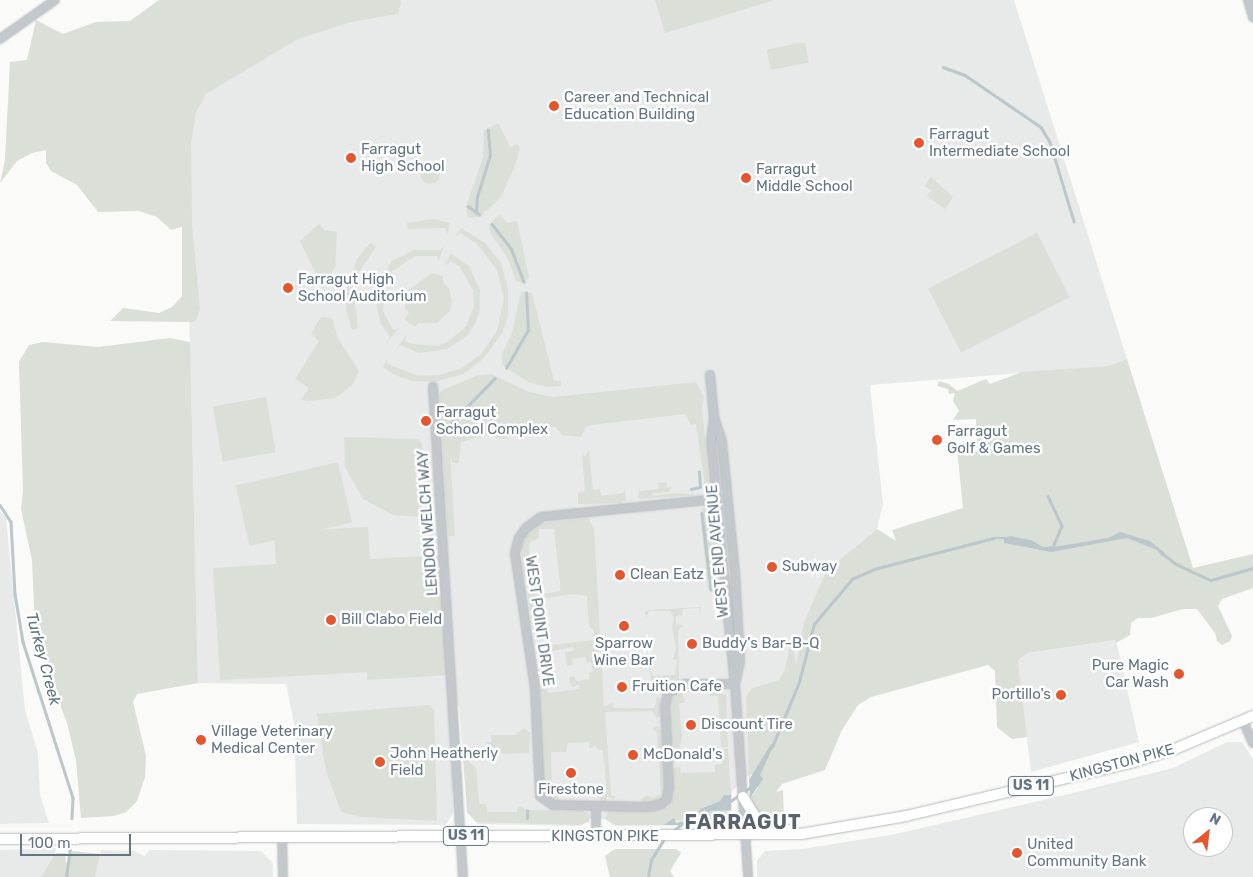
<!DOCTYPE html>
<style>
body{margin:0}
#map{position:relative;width:1253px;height:877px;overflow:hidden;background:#fafaf8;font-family:Rubik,sans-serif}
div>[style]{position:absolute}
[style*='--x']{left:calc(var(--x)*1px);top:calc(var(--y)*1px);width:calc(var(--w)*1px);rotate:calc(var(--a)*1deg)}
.built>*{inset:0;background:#e8e9e9}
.green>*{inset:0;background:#dadfd7;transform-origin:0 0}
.round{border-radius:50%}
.water>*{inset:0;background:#bbc7cb}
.stream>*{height:2.5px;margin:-1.25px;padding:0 1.25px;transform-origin:1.25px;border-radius:1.25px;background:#bbc7cb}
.roads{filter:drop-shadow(0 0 1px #b5babe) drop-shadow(0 0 1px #b5babe)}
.minor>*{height:8px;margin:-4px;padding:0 4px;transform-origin:4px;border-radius:4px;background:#c3c8cc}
.major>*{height:10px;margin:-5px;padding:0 5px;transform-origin:5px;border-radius:5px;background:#fff}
.dots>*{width:14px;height:14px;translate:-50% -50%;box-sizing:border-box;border:2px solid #fff;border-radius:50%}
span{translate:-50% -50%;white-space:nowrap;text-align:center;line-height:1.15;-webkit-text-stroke:5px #fff;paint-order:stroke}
.shield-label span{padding:1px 4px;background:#fff;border:1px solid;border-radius:4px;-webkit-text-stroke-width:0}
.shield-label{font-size:14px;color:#657683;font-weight:700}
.poi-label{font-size:15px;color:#657683}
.left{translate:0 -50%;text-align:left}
.right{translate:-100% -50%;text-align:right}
.street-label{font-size:15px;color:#657683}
.water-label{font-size:16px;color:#60757c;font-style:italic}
.district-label{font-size:20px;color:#57646e;font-weight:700;letter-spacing:1px}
.north{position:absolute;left:1183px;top:807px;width:50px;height:50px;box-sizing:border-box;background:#fff;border:1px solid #c1c8cd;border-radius:50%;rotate:29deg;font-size:14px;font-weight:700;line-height:20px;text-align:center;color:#657683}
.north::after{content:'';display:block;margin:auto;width:18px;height:22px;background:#e4572e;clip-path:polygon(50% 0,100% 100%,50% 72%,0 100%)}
.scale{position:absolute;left:20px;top:834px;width:111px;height:22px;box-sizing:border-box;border:2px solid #657683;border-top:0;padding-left:6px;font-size:15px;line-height:18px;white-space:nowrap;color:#657683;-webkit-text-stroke:4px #fff;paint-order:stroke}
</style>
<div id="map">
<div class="built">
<i style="clip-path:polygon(374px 0,1014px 0,1127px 359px,1108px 366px,870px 385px,883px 504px,877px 529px,826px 571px,804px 622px,796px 669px,751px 773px,732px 791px,732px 812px,725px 825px,614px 826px,605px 819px,589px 819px,581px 826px,477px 824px,468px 811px,459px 706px,450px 707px,453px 813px,446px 825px,297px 824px,294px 723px,286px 684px,198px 683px,186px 173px,199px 83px)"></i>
<i style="clip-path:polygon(0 511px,6px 518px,25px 710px,38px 753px,40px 795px,49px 823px,0 824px)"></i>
<i style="clip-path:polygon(1116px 640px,1139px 742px,1031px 772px,1018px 660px,1028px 653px)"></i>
<i style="clip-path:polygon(evenodd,1227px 742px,1242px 742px,1253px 759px,1253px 877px,757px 877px,757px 861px,765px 851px,802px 849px,896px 834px,1069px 794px,1173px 768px,1227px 742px,1193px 817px,1223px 817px,1223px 847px,1193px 847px,1193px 817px)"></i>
<i style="clip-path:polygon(56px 848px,52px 869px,45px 877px,0 877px,0 850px)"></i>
<i style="clip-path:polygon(101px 850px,134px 851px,144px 856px,150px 850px,261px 851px,273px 863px,273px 877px,95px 877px)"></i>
</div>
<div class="green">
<i style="clip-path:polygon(159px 0,400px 0,401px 3px,398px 14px,351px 22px,298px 39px,206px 94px,196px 112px,191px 143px,192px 225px,200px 309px,197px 318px,194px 322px,110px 321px,123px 308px,159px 313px,172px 307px,182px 296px,182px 227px,171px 230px,157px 217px,139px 211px,98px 212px,77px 185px,51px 171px,46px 163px,46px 150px,32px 153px,17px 161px,0 183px,5px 160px,10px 62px,27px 60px,36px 20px,63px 34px,96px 22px,130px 21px)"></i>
<i style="clip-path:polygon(655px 0,772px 0,772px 1px,665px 33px)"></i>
<i style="left:805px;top:42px;width:21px;height:39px;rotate:79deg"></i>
<i style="clip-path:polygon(498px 123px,510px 147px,517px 144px,520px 147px,515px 166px,501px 197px,480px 217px,468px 218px,466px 207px,483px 158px,484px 131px)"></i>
<i class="round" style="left:420px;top:164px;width:20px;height:20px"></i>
<i style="clip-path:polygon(931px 177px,953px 197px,945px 209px,927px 196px,931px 190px,924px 186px)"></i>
<i style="clip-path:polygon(500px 214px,507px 223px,517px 221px,529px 278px,523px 283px,516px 281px,507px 257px,491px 234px,489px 225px)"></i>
<i style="clip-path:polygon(433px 219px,450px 223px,447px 235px,446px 228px,408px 229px,407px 223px)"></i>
<i style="clip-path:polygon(319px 224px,325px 230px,337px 232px,335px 267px,323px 289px,300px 241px)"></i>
<i style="clip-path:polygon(461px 228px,485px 243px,501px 263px,508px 289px,508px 316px,503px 332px,483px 359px,463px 374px,435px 382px,412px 381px,395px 375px,383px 367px,387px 358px,386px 363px,418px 376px,440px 375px,462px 368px,481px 354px,497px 331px,504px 299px,497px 270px,477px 244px,460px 233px,455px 237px)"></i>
<i style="left:1037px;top:233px;width:72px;height:122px;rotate:63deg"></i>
<i style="clip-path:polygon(371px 242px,376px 247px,359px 272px,354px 291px,347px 290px,357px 259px)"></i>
<i style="clip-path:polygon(444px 246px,438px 262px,437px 256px,415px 256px,392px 271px,384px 283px,383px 311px,393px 330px,399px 328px,387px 342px,390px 336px,381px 324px,376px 302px,385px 272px,392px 261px,414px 250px,440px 250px)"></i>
<i style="clip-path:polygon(453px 247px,451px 254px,469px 266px,480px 290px,480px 311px,475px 323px,468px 335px,447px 349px,419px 353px,400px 345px,396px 349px,407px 334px,405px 341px,413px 344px,438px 346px,448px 342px,466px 326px,474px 306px,473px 290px,460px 267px,451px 261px,445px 266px)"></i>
<i style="clip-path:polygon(432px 273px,443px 276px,443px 282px,449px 289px,452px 301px,450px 311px,437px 323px,418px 323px,415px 327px,404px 319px,409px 313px,405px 308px,406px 292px)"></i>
<i style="clip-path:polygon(347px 291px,354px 293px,358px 328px,352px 330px,346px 309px)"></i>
<i style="clip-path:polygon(521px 292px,532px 293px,554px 381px,561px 381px,561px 386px,547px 387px,528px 382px,502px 365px,502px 354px,512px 333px)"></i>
<i style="clip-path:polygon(321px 317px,332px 318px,338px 339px,358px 369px,358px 373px,353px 384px,336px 398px,308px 401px,301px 400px,309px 388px,295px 379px,319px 341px,311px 334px)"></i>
<i style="clip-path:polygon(170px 338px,190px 342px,198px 683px,137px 694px,133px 702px,146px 756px,145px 777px,137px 801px,126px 812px,114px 816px,81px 818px,76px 760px,67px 723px,41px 654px,34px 607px,32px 560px,21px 509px,23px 491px,19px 362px,29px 345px,43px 342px,98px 347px)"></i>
<i style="clip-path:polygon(1127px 359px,1193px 568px,1253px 554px,1253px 588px,1222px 599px,1218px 606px,1232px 636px,1230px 641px,1222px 645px,1217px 641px,1215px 633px,1197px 609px,1183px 609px,1151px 618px,1138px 618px,1131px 623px,1130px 635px,1116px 643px,1115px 640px,1028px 653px,1018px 660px,1027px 737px,1012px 739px,997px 727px,995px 671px,988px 665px,871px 697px,858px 705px,842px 730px,825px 770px,782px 784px,776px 792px,783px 790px,784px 823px,762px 819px,750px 798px,758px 788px,751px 774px,749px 780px,746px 696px,753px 688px,779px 680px,785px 670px,792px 636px,796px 665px,804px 622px,826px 571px,877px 529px,896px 541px,892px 530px,963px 508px,957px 449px,966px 456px,977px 451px,976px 419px,953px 420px,959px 411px,953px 401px,955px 393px,949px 394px,948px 389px,937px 386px,939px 381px,949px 384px,957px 391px,986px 379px,990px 384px,1022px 372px,1108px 366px)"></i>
<i style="clip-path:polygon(491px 374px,529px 392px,553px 397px,696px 382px,704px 397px,702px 408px,710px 491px,706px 493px,696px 424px,691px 425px,685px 414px,591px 425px,586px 427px,581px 437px,562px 435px,556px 427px,535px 426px,504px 439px,485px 435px,461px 442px,459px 463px,453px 463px,450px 455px,455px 536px,448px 536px,439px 394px,442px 390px,479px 375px)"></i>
<i style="left:266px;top:397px;width:56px;height:54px;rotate:80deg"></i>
<i style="clip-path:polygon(344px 437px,418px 439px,422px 444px,420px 517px,393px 515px,363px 499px,345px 467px)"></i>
<i style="clip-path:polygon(589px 450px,593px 490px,600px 489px,601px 496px,623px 493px,625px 489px,626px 500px,621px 503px,578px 504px,578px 493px,585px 491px,582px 454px,585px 457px)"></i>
<i style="left:338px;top:462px;width:62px;height:105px;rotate:77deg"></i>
<i style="clip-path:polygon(666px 482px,667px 488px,672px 487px,669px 492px,653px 493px,652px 496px,677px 493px,697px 495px,638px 499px,639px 486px,640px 491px,659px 489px,658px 483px)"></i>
<i style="clip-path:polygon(705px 505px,712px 508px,719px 591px,715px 595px,708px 589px,700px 514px)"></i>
<i style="clip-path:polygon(588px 518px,594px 528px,604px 707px,613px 702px,614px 708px,655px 708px,657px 695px,660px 699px,660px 716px,657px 718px,652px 711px,605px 712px,611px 796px,615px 796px,613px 800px,607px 795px,607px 802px,600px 802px,599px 794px,607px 792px,603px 750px,597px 749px,595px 745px,590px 749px,589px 742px,568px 743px,566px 752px,551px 752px,552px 794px,558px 793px,559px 801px,550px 801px,543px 792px,540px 685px,553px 681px,546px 683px,548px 693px,580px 689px,579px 685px,571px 687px,569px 677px,574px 676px,576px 681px,590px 679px,589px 673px,593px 672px,591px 662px,587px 663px,586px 657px,572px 659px,573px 665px,567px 666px,565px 652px,574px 651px,573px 647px,542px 653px,544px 668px,549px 668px,549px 672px,541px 672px,536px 651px,543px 646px,594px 640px,594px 631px,589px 626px,587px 596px,572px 594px,546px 598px,539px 602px,543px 634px,550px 636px,534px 634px,527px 592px,531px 588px,536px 595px,561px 591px,554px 529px,539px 529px,539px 538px,529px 543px,530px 580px,524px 577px,521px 549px,526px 533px,540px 523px)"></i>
<i style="clip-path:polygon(368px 527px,370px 559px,442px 555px,449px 675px,367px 680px,367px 672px,220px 680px,213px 568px,276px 564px,274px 532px)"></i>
<i style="clip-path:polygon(701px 607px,701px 614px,699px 608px,683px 609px,682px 615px,676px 616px,676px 624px,683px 625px,678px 631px,679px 679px,703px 679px,651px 682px,650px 669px,653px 676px,675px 675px,677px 660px,673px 659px,676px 647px,672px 628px,674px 618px,670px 611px,649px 611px,646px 618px,645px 612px,648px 610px)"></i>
<i style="clip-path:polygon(680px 690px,693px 692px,682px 693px,685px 703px,679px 703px,682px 738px,679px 752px,671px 752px,669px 701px)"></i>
<i style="clip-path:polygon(712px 691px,726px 695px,728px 747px,721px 747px,718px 696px,708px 696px)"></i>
<i style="clip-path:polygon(429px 705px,434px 710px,437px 821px,361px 817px,341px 812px,326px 771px,317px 714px)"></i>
<i style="clip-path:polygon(657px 726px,661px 731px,665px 796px,659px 802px,644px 803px,641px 799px,647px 795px,653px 798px,661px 794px,657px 732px,652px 729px)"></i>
<i style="clip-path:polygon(524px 728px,530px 733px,529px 753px,504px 754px,484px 742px,492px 742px,491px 735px,515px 735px)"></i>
<i style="clip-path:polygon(721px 749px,728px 749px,731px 795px,724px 795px,720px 801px,703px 807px,697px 818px,671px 821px,664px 825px,616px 825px,605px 819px,608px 811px,655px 811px,668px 808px,674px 794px,673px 768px,680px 767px,681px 773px,715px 772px,715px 765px,722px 764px)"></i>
<i style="clip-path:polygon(463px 756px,476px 768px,479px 804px,486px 804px,487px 812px,517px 812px,518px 806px,527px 810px,584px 811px,590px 815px,589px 822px,579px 825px,476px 822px,467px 812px)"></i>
<i style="clip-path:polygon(724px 808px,731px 811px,723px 824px,697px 824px,710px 820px,707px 815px,710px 811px)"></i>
<i style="clip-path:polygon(615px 849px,676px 849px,681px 853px,670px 871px,674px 877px,610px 877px,605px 856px)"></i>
<i style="clip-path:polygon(72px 851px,100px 854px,95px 877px,41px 877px,56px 853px,65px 853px,66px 863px,69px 864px)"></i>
</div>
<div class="water">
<i style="clip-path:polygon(1120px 532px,1150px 541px,1165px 553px,1162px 556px,1157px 550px,1127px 538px,1051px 552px,1004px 543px,1004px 538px,1010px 536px,1031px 540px,1043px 547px,1060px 546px,1108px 538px)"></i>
<i style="clip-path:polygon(771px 744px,774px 745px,760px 775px,763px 779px,750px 798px,749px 780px)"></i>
<i style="clip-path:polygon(724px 795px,731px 795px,731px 810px,710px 811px,707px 815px,712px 819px,698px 822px,699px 825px,664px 825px,674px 818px,676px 823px,697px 818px,700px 809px,720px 801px)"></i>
</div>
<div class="stream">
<i style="--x:943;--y:67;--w:23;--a:20"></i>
<i style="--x:965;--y:75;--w:92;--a:34.4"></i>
<i style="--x:1041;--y:127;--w:17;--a:59"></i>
<i style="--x:1050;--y:142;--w:83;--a:73.1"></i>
<i style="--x:468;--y:206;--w:14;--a:36"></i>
<i style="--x:476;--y:212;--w:15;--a:-86"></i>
<i style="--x:477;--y:197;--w:44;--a:-72.8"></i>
<i style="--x:490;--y:155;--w:25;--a:-95"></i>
<i style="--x:492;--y:224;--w:31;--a:52"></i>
<i style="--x:511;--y:248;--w:36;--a:69"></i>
<i style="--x:506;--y:368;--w:44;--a:-59.9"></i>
<i style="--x:528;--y:330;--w:37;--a:-93"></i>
<i style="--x:445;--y:429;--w:71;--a:-45.6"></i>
<i style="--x:691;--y:489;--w:9;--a:-13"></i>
<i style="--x:700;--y:487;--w:15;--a:-94"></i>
<i style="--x:1048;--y:496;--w:33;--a:65"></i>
<i style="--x:1062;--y:526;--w:25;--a:113"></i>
<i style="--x:0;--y:505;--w:20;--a:57"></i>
<i style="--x:11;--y:522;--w:72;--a:86.8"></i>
<i style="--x:15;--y:594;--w:49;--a:80.5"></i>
<i style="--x:23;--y:642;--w:164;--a:72.2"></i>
<i style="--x:73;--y:798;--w:20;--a:93"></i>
<i style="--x:702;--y:513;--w:77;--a:83.2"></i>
<i style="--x:1162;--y:553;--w:18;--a:38"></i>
<i style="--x:1176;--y:564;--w:38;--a:25"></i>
<i style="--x:1211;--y:580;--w:44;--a:-15.9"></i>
<i style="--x:772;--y:747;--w:70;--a:-67.4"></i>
<i style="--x:799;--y:682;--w:60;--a:-75.5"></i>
<i style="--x:814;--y:624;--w:59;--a:-49.8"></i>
<i style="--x:852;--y:579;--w:24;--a:-24"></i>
<i style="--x:874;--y:569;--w:124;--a:-14.5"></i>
<i style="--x:994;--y:538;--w:12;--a:0"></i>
<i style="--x:729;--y:802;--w:27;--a:-34"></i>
<i style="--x:527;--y:818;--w:7;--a:-90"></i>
<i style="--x:673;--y:831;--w:11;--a:-38"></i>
<i style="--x:66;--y:877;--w:27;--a:-82"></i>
<i style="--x:648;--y:877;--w:17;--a:-80"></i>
<i style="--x:651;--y:860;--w:26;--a:-58"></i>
</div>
<div class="roads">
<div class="minor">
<i style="--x:1248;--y:0;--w:18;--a:74"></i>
<i style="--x:0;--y:39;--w:67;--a:-35.3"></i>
<i style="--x:710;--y:375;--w:42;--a:84.6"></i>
<i style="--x:714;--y:417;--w:26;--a:72"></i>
<i style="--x:722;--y:442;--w:132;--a:84.3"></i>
<i style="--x:735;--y:573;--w:88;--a:86.7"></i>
<i style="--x:740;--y:661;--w:19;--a:102"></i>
<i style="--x:433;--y:387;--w:491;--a:86.5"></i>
<i style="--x:714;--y:417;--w:24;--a:97"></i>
<i style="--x:711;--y:441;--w:244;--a:84.4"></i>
<i style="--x:735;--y:684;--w:193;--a:86.1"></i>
<i style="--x:717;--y:499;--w:177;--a:174.2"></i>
<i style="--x:541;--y:517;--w:19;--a:144"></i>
<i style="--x:526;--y:528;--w:12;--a:125"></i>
<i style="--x:519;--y:538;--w:16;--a:105"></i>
<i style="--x:515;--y:553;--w:137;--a:81.6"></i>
<i style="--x:535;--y:689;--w:107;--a:87.3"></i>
<i style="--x:540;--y:796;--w:16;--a:35"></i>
<i style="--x:553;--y:805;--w:96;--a:1.2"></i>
<i style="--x:649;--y:807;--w:13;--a:-13"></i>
<i style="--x:662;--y:804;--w:7;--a:-45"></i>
<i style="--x:667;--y:799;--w:11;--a:-80"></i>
<i style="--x:669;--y:788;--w:83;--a:-92.8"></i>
<i style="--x:665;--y:705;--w:12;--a:-76"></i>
<i style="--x:668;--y:693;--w:20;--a:-27"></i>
<i style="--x:686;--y:684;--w:49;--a:0"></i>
<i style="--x:1243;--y:721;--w:24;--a:66"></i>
<i style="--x:596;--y:807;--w:30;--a:90"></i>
<i style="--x:282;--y:837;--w:40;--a:88.6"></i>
</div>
<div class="major">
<i style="--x:743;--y:797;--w:28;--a:58"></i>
<i style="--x:758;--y:821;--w:34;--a:17"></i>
<i style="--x:0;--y:839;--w:801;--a:-0.36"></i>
<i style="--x:801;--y:834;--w:107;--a:-9.7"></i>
<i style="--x:906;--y:816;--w:234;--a:-13.3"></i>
<i style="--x:1134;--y:762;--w:43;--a:-17.6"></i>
<i style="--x:1175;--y:749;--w:85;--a:-22.9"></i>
</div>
</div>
<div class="dots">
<i style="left:554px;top:106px;background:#e4572e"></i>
<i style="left:919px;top:143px;background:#e4572e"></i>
<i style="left:351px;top:158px;background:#e4572e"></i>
<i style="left:746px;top:178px;background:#e4572e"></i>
<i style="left:288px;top:288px;background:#e4572e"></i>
<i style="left:426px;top:421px;background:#e4572e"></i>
<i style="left:937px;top:440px;background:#e4572e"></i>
<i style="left:772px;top:567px;background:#e4572e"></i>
<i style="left:620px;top:575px;background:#e4572e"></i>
<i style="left:331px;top:620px;background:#e4572e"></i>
<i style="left:624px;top:626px;background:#e4572e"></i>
<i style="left:692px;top:644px;background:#e4572e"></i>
<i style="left:1179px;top:674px;background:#e4572e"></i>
<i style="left:622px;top:687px;background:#e4572e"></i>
<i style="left:1061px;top:695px;background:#e4572e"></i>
<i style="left:691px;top:725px;background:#e4572e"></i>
<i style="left:201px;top:740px;background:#e4572e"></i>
<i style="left:633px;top:755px;background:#e4572e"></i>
<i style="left:380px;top:762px;background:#e4572e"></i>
<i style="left:571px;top:773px;background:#e4572e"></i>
<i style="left:1017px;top:853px;background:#e4572e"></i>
</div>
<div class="shield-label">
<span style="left:1031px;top:786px">US 11</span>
<span style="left:466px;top:836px">US 11</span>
</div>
<div class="poi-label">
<span class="left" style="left:564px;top:106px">Career and Technical<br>Education Building</span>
<span class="left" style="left:929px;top:143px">Farragut<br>Intermediate School</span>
<span class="left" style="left:361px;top:158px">Farragut<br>High School</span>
<span class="left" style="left:756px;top:178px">Farragut<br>Middle School</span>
<span class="left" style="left:298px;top:288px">Farragut High<br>School Auditorium</span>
<span class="left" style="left:436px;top:421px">Farragut<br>School Complex</span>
<span class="left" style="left:947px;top:440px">Farragut<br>Golf &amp; Games</span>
<span class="left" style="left:782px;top:567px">Subway</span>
<span class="left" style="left:630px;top:575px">Clean Eatz</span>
<span class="left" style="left:341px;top:620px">Bill Clabo Field</span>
<span style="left:624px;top:652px">Sparrow<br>Wine Bar</span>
<span class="left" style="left:702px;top:644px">Buddy's Bar-B-Q</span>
<span class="right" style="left:1169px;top:674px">Pure Magic<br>Car Wash</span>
<span class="left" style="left:632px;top:687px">Fruition Cafe</span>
<span class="right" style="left:1051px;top:695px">Portillo's</span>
<span class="left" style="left:701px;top:725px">Discount Tire</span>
<span class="left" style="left:211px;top:740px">Village Veterinary<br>Medical Center</span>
<span class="left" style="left:390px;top:762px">John Heatherly<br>Field</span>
<span class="left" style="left:643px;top:755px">McDonald's</span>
<span style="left:571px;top:790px">Firestone</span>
<span class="left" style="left:1027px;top:853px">United<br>Community Bank</span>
</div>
<div class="street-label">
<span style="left:428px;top:523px;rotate:-94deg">LENDON WELCH WAY</span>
<span style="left:718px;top:551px;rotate:-95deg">WEST END AVENUE</span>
<span style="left:539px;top:621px;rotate:82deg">WEST POINT DRIVE</span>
<span style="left:1122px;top:763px;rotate:-15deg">KINGSTON PIKE</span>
<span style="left:605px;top:837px">KINGSTON PIKE</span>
</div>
<div class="water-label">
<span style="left:43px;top:659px;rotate:75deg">Turkey Creek</span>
</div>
<div class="district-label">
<span style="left:743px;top:822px">FARRAGUT</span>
</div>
<div class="north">N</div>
<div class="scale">100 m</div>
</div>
